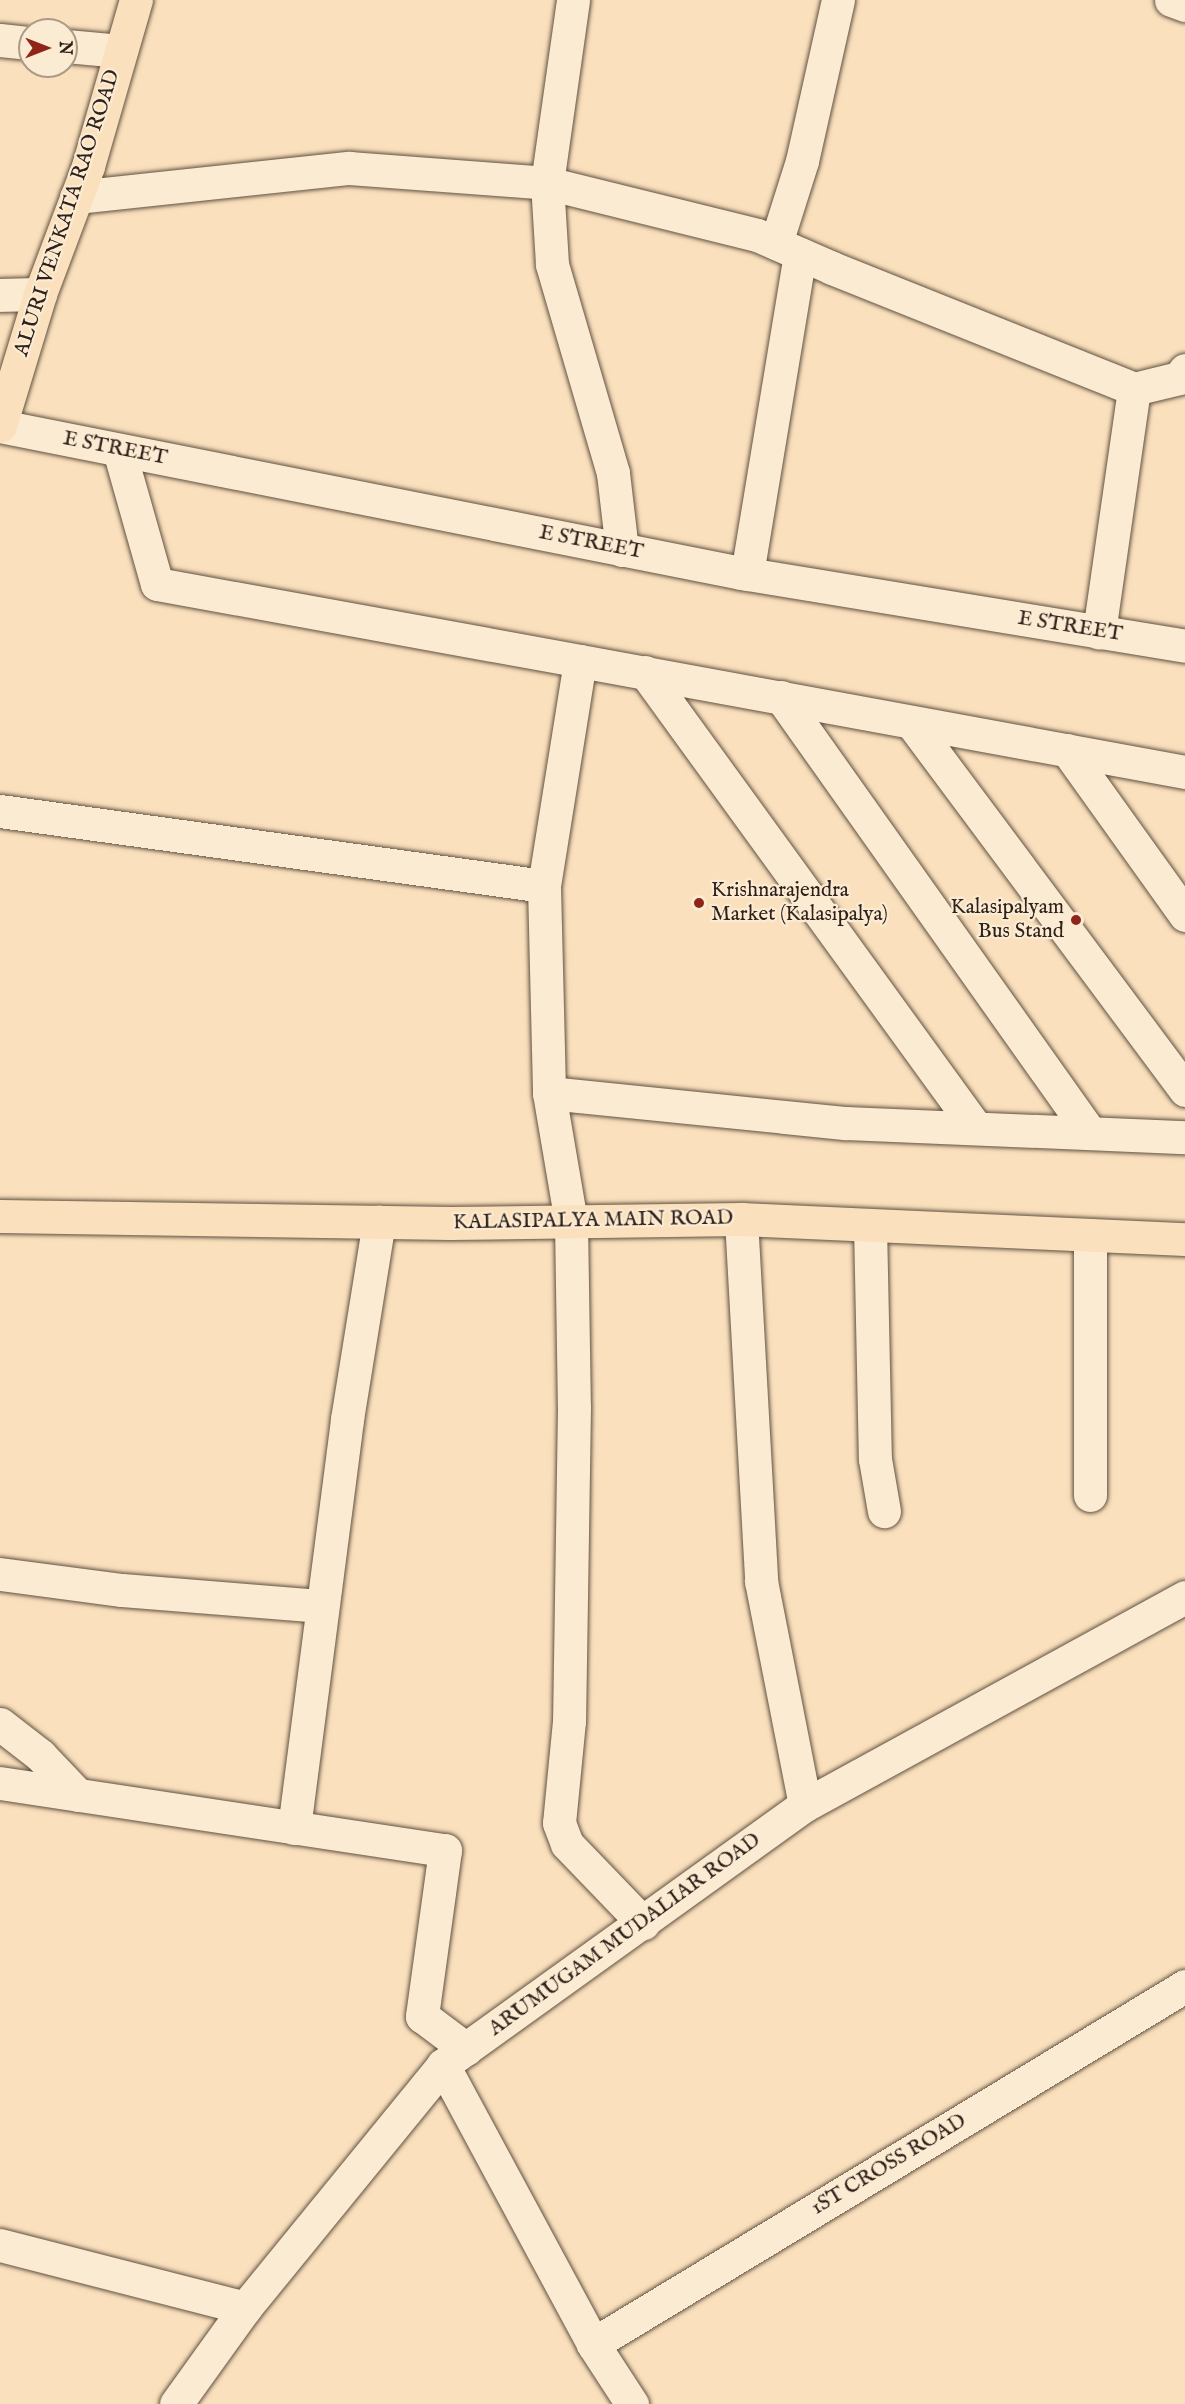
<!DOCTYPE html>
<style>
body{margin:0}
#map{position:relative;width:1185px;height:2404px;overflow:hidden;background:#fae0bc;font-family:"IM FELL English",serif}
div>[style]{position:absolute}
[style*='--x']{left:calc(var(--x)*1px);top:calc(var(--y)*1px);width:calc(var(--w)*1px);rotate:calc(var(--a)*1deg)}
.roads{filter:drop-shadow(0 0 2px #615142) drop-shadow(0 0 2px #615142)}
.minor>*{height:33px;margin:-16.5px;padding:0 16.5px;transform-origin:16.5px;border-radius:16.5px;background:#fcebd3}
.major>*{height:33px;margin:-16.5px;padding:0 16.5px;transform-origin:16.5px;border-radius:16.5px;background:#fae0bc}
.dots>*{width:16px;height:16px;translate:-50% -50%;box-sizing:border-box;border:3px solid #fcebd3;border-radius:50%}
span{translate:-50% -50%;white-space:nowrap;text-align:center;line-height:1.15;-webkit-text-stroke:4.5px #fcebd3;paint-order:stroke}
.street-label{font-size:21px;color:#2e211a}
.poi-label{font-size:21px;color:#2e211a}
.left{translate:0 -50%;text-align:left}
.right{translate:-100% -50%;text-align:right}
.north{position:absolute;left:18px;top:18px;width:60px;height:60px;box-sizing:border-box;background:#fcebd3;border:2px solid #aa9a89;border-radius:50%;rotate:90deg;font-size:16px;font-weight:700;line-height:24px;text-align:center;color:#2e211a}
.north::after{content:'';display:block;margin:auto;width:21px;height:27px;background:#8f2418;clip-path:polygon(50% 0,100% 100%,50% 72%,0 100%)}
</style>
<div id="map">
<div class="roads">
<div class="minor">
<i style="--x:1171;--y:0;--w:15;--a:20"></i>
<i style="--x:0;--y:40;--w:30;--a:6"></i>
<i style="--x:66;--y:46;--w:55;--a:5.2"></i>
<i style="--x:76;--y:197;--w:275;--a:-6.1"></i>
<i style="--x:349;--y:168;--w:199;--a:4.3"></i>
<i style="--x:547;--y:183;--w:185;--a:-81.9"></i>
<i style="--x:776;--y:243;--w:86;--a:-72.4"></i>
<i style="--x:802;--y:161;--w:165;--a:-77.4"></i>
<i style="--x:0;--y:295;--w:40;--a:-1.4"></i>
<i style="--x:1134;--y:389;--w:46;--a:-13.7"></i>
<i style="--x:1179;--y:378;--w:10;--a:-53"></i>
<i style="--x:0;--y:426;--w:755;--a:11.22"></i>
<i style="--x:741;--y:573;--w:450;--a:9.3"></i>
<i style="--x:119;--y:450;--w:139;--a:74.2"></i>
<i style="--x:157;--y:584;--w:430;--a:10.3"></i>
<i style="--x:622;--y:550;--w:78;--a:-96.7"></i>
<i style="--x:613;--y:473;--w:218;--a:-106.3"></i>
<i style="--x:552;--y:264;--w:81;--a:-93.5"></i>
<i style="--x:547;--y:183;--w:216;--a:13.9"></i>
<i style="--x:757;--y:235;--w:82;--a:23.7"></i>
<i style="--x:832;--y:268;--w:325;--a:21.8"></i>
<i style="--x:1134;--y:389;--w:246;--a:98.2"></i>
<i style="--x:747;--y:574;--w:324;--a:-80.6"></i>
<i style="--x:645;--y:672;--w:563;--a:54.02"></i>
<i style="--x:781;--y:697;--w:534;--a:54.67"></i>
<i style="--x:911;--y:722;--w:459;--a:53.3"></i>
<i style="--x:1067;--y:750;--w:203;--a:54.4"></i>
<i style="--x:1185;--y:772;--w:615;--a:-169.6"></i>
<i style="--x:580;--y:661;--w:228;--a:99.1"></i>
<i style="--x:544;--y:886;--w:207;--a:88.6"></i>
<i style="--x:549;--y:1093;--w:299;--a:5.8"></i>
<i style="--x:846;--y:1123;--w:339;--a:2.4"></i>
<i style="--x:0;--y:811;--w:549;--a:7.85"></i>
<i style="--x:549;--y:1093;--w:131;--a:80.3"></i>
<i style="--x:571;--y:1222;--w:185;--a:89.1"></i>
<i style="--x:574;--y:1407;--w:314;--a:90.9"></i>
<i style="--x:569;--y:1721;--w:102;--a:95.6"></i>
<i style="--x:559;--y:1823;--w:22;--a:69"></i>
<i style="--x:567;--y:1844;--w:110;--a:46.1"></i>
<i style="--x:741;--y:1219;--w:363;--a:86.8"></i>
<i style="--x:761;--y:1581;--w:228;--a:78.9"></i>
<i style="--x:870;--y:1225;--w:234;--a:88.8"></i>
<i style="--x:875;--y:1459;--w:53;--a:80.2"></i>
<i style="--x:1090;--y:1235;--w:260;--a:90"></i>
<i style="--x:0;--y:1574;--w:123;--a:7.5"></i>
<i style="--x:122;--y:1590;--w:201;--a:4.6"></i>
<i style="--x:0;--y:1724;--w:51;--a:37.8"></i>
<i style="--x:40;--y:1755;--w:55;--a:46.5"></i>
<i style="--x:0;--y:1783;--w:450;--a:8.6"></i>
<i style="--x:445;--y:1850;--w:168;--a:97.9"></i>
<i style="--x:422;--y:2016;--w:55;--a:36.9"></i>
<i style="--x:294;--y:1828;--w:412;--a:-82.6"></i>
<i style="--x:347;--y:1419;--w:200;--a:-80.8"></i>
<i style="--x:443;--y:2065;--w:317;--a:61.7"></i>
<i style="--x:593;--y:2344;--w:72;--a:57"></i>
<i style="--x:0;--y:2245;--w:253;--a:14.4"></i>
<i style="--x:593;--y:2344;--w:692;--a:-31.16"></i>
<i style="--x:176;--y:2404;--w:118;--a:-54.3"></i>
<i style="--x:245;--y:2308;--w:313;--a:-50.8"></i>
<i style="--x:443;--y:2065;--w:446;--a:-35.7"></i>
<i style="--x:805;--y:1805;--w:433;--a:-28.7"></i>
</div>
<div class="major">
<i style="--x:0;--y:426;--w:138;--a:-73.1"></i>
<i style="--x:40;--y:294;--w:137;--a:-69.4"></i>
<i style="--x:88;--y:166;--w:173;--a:-73.9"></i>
<i style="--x:0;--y:1216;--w:450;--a:0.9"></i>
<i style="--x:450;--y:1223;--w:291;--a:-0.8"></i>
<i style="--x:741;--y:1219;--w:444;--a:2.6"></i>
</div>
</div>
<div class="dots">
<i style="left:699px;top:903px;background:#8f2418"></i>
<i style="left:1076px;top:920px;background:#8f2418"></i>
</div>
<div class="street-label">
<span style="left:68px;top:213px;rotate:-72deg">ALURI VENKATA RAO ROAD</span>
<span style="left:115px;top:449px;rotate:11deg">E STREET</span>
<span style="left:591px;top:543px;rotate:11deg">E STREET</span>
<span style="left:1070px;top:627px;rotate:9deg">E STREET</span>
<span style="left:593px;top:1221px;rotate:-1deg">KALASIPALYA MAIN ROAD</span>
<span style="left:625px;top:1935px;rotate:-36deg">ARUMUGAM MUDALIAR ROAD</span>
<span style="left:889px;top:2165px;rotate:-31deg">1ST CROSS ROAD</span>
</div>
<div class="poi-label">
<span class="left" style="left:711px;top:903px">Krishnarajendra<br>Market (Kalasipalya)</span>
<span class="right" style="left:1064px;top:920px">Kalasipalyam<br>Bus Stand</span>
</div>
<div class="north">N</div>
</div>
